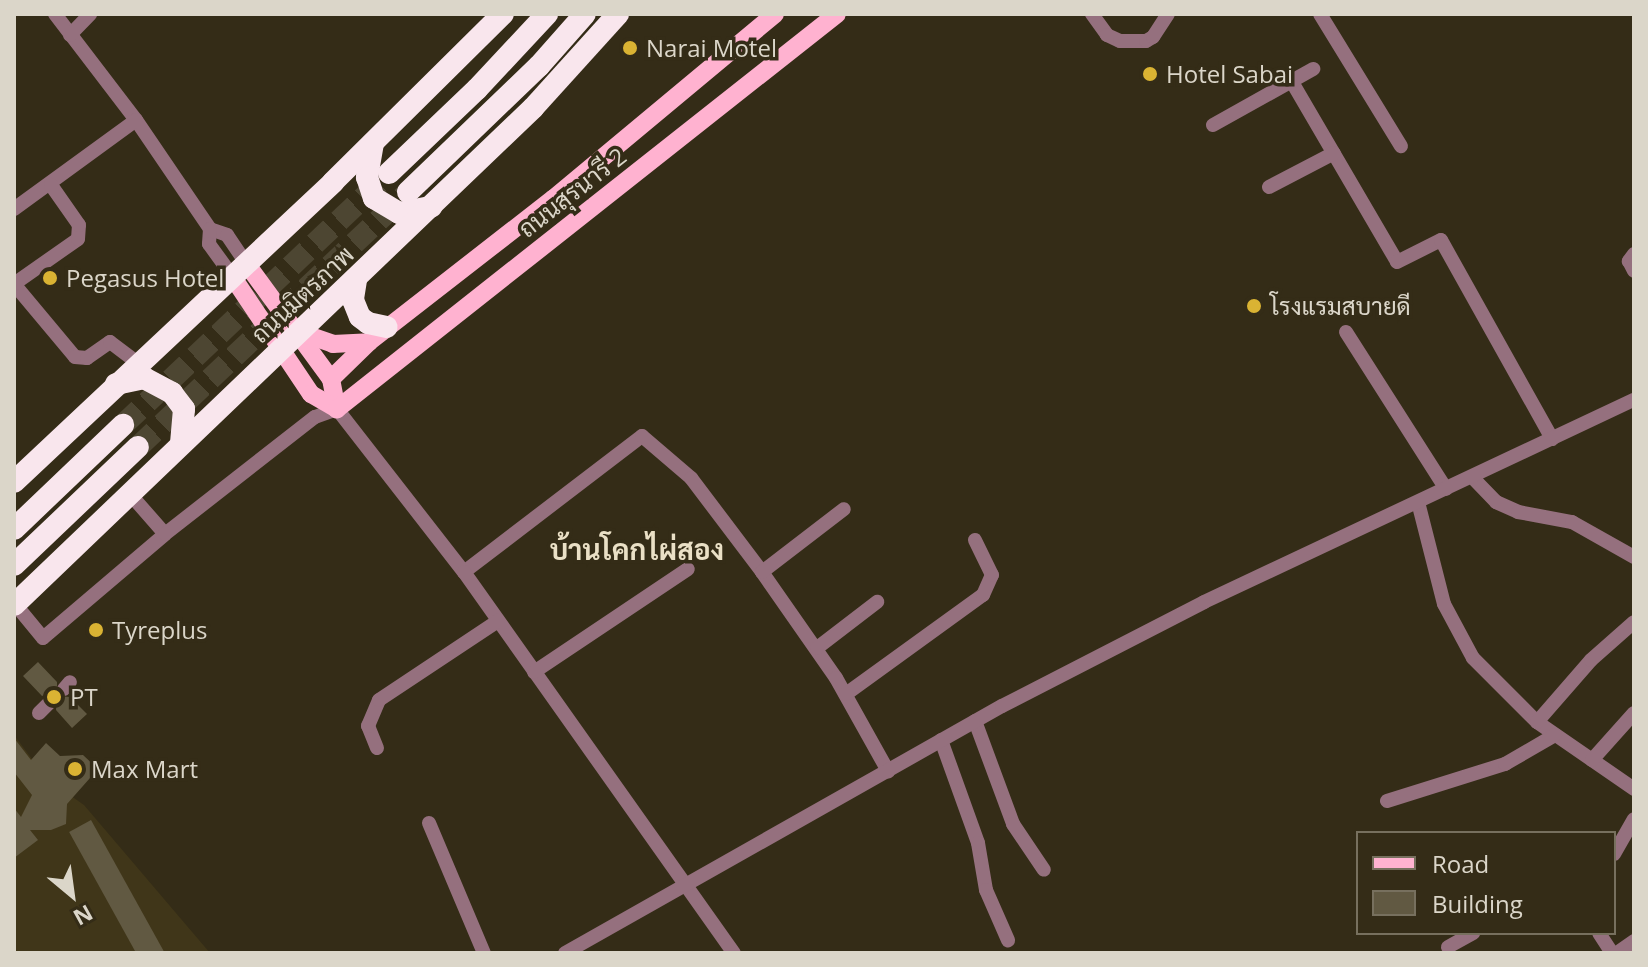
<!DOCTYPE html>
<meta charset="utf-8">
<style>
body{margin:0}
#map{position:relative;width:1648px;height:967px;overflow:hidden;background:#342c17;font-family:"Open Sans",Sarabun,sans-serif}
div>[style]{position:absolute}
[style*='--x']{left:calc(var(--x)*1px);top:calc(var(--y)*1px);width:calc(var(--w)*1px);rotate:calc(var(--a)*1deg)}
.built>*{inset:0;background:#403619}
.building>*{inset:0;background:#615942;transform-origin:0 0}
.highway-tunnel>*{height:22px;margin-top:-11px;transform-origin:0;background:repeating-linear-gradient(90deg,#4d4632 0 22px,transparent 0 33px)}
.minor>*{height:14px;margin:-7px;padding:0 7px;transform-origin:7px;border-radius:7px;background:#95707e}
.major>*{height:18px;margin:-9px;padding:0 9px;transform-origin:9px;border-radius:9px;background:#ffb2d0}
.highway>*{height:22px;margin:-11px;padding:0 11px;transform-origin:11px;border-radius:11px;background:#f9e6ed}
.dots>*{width:22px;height:22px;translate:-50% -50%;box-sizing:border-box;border:4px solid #342c17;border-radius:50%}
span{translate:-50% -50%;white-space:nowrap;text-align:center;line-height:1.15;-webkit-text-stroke:7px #342c17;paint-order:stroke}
.poi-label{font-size:24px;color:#dbd6c9}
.left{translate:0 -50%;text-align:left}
.street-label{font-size:24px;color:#dbd6c9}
.quarter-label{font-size:28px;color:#eae0c6;font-weight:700}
.frame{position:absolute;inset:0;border:16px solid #dbd6c9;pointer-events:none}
.legend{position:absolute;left:1356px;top:831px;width:260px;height:104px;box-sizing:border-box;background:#342c17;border:2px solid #77705e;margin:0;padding:10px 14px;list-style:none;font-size:24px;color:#dbd6c9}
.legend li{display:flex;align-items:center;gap:16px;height:40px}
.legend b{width:40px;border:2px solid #77705e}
.north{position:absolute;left:32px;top:855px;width:80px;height:80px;-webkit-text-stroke:6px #342c17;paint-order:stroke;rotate:151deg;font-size:22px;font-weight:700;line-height:32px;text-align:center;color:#dbd6c9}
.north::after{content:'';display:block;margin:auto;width:28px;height:36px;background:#dbd6c9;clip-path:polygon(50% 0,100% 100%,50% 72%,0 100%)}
</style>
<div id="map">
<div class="built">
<i style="clip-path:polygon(14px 735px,47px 779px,84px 805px,210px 953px,14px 953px)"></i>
</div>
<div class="building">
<i style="clip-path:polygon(38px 662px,57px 682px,57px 696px,70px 697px,87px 714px,72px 728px,56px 710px,57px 697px,51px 693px,42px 696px,23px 676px)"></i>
<i style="clip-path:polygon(14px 738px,31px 760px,46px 743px,60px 756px,83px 755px,98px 769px,67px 804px,66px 824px,51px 830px,30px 830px,38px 840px,14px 858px,14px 808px,21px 817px,32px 795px,14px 772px)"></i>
<i style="left:91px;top:820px;width:153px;height:25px;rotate:61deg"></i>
</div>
<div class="highway-tunnel">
<i style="--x:123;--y:425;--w:359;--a:-43.4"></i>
<i style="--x:138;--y:447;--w:366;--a:-43.3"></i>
</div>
<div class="minor">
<i style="--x:55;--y:14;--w:133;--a:52.6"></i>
<i style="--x:136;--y:120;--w:132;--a:55.8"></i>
<i style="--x:210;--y:229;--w:18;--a:19"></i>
<i style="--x:227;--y:235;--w:34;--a:56"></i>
<i style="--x:1092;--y:14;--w:26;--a:54"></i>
<i style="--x:1107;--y:35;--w:14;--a:25"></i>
<i style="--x:1120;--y:41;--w:26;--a:0"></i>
<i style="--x:1146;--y:41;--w:8;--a:-30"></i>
<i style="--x:1153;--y:37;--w:27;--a:-57"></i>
<i style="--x:1320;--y:14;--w:155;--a:58.5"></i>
<i style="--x:70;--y:35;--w:29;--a:-46"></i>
<i style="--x:1292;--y:82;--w:208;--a:59.7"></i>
<i style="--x:1397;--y:262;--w:49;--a:-26.6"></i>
<i style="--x:1441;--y:240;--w:228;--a:60.8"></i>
<i style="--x:1213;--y:125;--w:115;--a:-29.2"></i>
<i style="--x:1269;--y:187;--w:73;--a:-27.6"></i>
<i style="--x:14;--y:209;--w:151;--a:-36.1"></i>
<i style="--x:210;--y:229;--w:15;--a:94"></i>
<i style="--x:209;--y:244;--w:39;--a:54"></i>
<i style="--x:1634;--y:254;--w:9;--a:126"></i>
<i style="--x:1629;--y:261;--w:11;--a:63"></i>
<i style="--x:14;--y:284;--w:95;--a:50.1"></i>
<i style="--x:75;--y:357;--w:12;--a:5"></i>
<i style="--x:87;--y:358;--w:28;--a:-35"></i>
<i style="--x:110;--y:342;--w:35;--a:37"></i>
<i style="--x:14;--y:284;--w:78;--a:-35.1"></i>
<i style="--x:78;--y:239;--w:14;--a:-86"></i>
<i style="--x:79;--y:225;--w:49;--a:-125"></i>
<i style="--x:1346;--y:332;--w:186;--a:57.5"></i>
<i style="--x:1472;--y:477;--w:35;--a:46"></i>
<i style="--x:1496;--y:502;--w:24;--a:24"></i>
<i style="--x:1518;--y:512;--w:55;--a:10.5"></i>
<i style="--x:1572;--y:522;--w:71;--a:29.4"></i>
<i style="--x:130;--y:494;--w:53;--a:48.8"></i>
<i style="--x:1418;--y:502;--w:105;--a:75.7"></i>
<i style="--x:1444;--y:604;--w:61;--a:61.8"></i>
<i style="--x:1473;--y:658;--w:91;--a:45"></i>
<i style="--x:1537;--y:722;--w:118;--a:34.6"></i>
<i style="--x:464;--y:572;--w:224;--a:-37.4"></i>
<i style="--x:642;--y:436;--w:65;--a:40.6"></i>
<i style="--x:691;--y:478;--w:118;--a:52.9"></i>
<i style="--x:762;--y:572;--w:129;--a:55.1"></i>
<i style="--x:836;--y:678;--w:107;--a:60.8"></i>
<i style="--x:762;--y:572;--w:103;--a:-37.5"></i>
<i style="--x:15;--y:604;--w:44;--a:50.5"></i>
<i style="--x:43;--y:638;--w:160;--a:-40.4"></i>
<i style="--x:165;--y:534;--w:190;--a:-38"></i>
<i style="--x:315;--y:417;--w:23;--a:-20"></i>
<i style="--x:337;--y:409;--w:207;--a:52.1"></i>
<i style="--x:464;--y:572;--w:467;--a:54.7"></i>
<i style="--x:817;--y:648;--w:76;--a:-37.5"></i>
<i style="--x:534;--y:672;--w:185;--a:-33.8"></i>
<i style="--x:64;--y:689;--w:9;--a:-49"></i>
<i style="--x:846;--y:694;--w:169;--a:-35.9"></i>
<i style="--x:983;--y:595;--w:22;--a:-66"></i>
<i style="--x:992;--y:575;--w:39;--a:-116"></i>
<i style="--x:39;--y:713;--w:14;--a:-45"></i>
<i style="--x:975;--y:721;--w:110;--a:69.7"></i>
<i style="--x:1013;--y:824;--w:55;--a:56"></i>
<i style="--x:1537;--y:722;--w:82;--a:-48.9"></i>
<i style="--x:1591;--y:660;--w:57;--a:-41.5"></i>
<i style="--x:941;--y:740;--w:109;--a:70.2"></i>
<i style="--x:978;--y:843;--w:48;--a:80.3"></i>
<i style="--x:986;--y:890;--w:55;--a:66.3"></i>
<i style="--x:377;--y:748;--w:24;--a:-112"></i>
<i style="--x:368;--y:726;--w:28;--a:-67"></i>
<i style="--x:379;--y:700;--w:143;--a:-33.6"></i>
<i style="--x:1592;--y:760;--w:63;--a:-48.2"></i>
<i style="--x:1387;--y:801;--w:124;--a:-17.4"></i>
<i style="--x:1505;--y:764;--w:58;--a:-30.1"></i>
<i style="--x:429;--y:823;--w:141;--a:67.1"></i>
<i style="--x:1614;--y:854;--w:40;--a:-60.3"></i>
<i style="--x:1599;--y:933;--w:24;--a:57"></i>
<i style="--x:1448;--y:947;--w:29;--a:-29"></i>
<i style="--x:565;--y:953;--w:502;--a:-29.48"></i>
<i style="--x:1002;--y:706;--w:227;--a:-27.2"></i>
<i style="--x:1204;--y:602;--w:475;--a:-25.2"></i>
<i style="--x:1617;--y:953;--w:21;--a:-35"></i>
</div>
<div class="major">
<i style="--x:246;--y:263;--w:144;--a:53.8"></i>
<i style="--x:331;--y:379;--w:31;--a:79"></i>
<i style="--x:232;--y:276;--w:142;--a:56.2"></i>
<i style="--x:311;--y:394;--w:30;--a:30"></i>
<i style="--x:299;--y:332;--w:36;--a:19"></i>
<i style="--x:333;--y:344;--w:36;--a:-3"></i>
<i style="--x:331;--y:379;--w:53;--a:-44.2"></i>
<i style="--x:369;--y:342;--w:233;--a:-37.9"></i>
<i style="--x:553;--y:199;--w:289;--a:-39.8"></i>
<i style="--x:337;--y:409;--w:637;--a:-38.31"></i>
</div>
<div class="highway">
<i style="--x:373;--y:143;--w:35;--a:100"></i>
<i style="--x:367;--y:177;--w:22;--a:72"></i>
<i style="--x:374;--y:198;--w:29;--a:31"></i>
<i style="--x:399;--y:213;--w:33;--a:-11"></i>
<i style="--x:389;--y:173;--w:122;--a:-43.7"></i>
<i style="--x:477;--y:89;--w:103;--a:-47"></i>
<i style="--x:408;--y:192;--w:182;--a:-43.9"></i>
<i style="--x:539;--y:66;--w:69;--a:-48.5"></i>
<i style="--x:356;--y:280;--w:20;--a:99"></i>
<i style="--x:353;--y:300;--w:18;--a:68"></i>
<i style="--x:360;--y:317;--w:10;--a:37"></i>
<i style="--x:368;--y:323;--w:19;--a:12"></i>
<i style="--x:116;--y:384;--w:29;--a:-12"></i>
<i style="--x:144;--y:378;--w:32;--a:28"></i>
<i style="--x:172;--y:393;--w:20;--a:53"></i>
<i style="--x:184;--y:409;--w:35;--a:95"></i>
<i style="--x:14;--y:482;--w:438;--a:-43.2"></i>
<i style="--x:333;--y:182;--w:239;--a:-44.7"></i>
<i style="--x:14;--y:529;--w:151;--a:-43.7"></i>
<i style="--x:14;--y:565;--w:171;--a:-43.6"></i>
<i style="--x:14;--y:605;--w:719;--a:-43.76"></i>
<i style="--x:533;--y:108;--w:127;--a:-47.9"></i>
</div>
<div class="dots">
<i style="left:630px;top:48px;background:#dab333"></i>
<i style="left:1150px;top:74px;background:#dab333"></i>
<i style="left:50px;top:278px;background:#dab333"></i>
<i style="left:1254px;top:306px;background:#dab333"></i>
<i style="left:96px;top:630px;background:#dab333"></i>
<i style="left:54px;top:697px;background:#dab333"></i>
<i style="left:75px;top:769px;background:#dab333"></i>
</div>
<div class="poi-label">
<span class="left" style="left:646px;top:48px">Narai Motel</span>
<span class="left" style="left:1166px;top:74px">Hotel Sabai</span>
<span class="left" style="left:66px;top:278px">Pegasus Hotel</span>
<span class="left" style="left:1270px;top:306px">โรงแรมสบายดี</span>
<span class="left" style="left:112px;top:630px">Tyreplus</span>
<span class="left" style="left:70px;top:697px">PT</span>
<span class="left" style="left:91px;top:769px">Max Mart</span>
</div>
<div class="street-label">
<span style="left:572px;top:192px;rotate:-38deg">ถนนสุรนารี 2</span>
<span style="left:302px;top:294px;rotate:-43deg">ถนนมิตรภาพ</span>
</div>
<div class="quarter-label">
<span style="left:637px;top:549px">บ้านโคกไผ่สอง</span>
</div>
<div class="frame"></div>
<ul class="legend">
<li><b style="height:10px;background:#ffb2d0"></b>Road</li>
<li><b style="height:22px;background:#615942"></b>Building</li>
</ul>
<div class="north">N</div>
</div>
